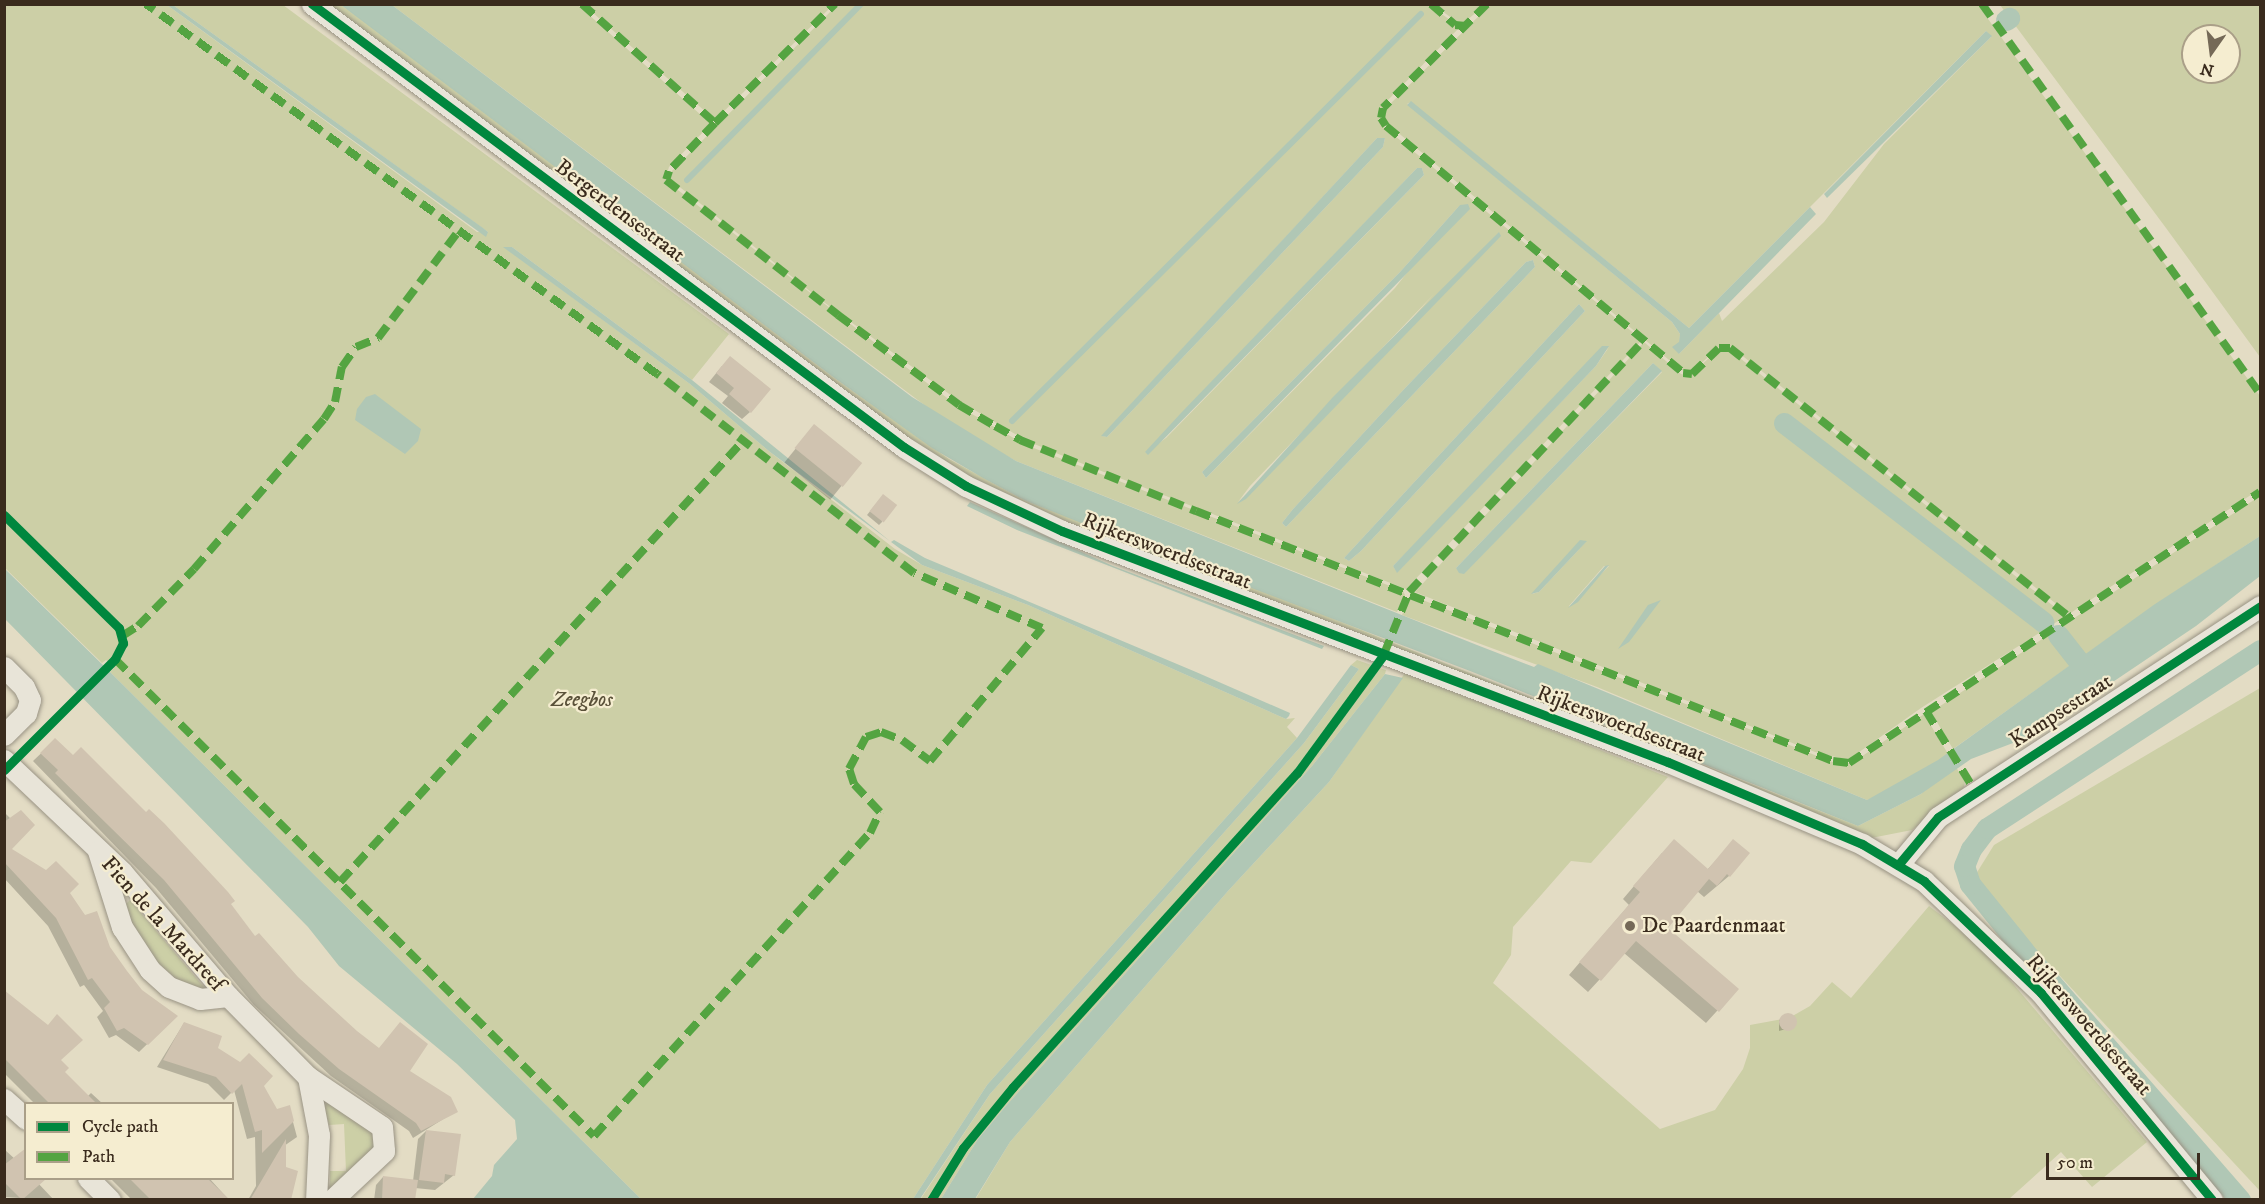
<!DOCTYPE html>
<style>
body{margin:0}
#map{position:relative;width:2265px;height:1204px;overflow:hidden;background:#e3dcc4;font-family:"IM FELL DW Pica",serif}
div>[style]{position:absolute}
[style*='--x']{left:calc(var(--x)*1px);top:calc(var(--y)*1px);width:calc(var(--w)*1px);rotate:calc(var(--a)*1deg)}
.green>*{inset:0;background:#cccfa6}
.water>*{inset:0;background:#b0c7b5}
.shadow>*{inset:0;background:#0003;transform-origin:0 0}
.stream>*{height:6px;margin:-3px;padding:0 3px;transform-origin:3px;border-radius:3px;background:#b0c7b5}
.canal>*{height:21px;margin:-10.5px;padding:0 10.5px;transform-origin:10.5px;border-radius:10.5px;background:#b0c7b5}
.building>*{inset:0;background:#d0c3b0;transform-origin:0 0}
.round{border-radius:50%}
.roads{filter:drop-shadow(0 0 2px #999384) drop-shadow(0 0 2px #999384)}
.minor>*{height:21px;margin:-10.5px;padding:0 10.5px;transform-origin:10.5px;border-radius:10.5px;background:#e8e4d8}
.quiet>*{height:8px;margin-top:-4px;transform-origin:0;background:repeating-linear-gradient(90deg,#54a441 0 15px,transparent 0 23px)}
.cycleway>*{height:9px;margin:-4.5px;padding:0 4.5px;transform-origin:4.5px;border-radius:4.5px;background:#00873e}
.dots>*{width:16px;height:16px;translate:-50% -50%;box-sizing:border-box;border:3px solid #f5edd0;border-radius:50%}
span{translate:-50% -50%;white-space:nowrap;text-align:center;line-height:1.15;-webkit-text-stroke:4.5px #f5edd0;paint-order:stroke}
.street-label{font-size:22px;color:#3a2b1d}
.park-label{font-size:22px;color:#5a5139;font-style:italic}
.poi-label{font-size:22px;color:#3a2b1d}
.left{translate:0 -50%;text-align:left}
.frame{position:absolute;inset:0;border:6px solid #3a2b1d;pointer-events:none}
.legend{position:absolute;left:24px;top:1102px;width:210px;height:78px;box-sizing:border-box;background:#f5edd0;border:2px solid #aa9f88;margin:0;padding:8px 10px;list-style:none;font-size:18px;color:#3a2b1d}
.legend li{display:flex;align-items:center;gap:12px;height:30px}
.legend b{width:30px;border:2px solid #aa9f88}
.north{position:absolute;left:2181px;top:24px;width:60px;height:60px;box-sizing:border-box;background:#f5edd0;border:2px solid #aa9f88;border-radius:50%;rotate:194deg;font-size:16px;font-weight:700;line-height:24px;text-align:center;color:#3a2b1d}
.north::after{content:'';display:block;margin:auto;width:21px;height:27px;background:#756957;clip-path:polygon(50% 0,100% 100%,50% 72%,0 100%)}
.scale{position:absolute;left:2046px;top:1153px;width:154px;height:27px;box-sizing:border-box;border:3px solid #3a2b1d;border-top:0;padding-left:8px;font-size:18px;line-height:21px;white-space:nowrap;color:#3a2b1d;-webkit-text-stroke:4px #f5edd0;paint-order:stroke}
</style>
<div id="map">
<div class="green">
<i style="clip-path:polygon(445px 4px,578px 5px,711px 124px,669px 167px,665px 180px,915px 374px,958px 406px,1026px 445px,1403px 591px,1405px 595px,1397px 612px,1016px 461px,951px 425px,392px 5px)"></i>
<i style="clip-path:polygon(4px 5px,167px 5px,477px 232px,488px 232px,173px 5px,283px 5px,729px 334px,692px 380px,512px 247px,504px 247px,690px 384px,770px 452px,895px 549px,922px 565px,1028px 605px,1286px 719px,1295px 718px,1287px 727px,1297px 738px,987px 1085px,913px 1199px,641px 1199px,110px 672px,114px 668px,106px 660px,102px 663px,5px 568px)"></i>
<i style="clip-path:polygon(327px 5px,341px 5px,410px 54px,833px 377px,949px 459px,1026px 501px,1272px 594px,1386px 640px,1384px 645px,1096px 537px,982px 484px,923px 450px)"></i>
<i style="clip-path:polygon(584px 5px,833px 5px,715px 120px)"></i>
<i style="clip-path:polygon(evenodd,837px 5px,1429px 5px,1460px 27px,1385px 103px,1380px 114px,1383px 126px,1642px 340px,1406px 589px,1073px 460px,1027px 441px,956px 399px,821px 300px,671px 180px,671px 172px,837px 5px,1377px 138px,1385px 138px,1383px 147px,1107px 437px,1102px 436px,1377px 138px,837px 5px,1417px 168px,1422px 168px,1424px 175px,1166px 438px,1145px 453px,1417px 168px,837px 5px,1460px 205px,1395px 288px,1206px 478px,1202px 472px,1400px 272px,1460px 205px,837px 5px,1533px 260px,1535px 267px,1286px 527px,1282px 523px,1293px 509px,1407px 386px,1526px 262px,1533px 260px,837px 5px,1434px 294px,1299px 444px,1238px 502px,1250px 486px,1434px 294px,837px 5px,1579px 304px,1585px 311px,1361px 551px,1349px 561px,1344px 558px,1579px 304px,837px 5px,1609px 347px,1596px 366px,1397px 572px,1393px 566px,1609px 347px)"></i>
<i style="clip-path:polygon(1434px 5px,1485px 5px,1461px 25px)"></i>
<i style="clip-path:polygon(evenodd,1490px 5px,1978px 5px,2260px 396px,2260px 489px,2069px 614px,1730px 346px,1720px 346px,1692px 372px,1681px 370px,1383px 120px,1385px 109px,1490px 5px,1986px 31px,1991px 37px,1884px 144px,1824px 222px,1722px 321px,1719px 313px,1679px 354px,1680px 334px,1672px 322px,1407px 104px,1411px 102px,1689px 328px,1986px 31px)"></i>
<i style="clip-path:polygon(evenodd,2000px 5px,2260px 5px,2260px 357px,2166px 228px,2000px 5px,2193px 36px,2229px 36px,2229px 72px,2193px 72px,2193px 36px)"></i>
<i style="clip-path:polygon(evenodd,1644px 342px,1681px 374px,1689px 376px,1719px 349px,1731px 351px,2066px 616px,1921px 708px,1848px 760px,1815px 752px,1415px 592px,1644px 342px,1653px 363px,1662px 372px,1464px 573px,1456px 568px,1653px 363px,1644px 342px,1785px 419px,2007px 586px,2042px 615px,2043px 621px,2034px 621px,1781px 424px,1785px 419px,1644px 342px,1586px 542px,1539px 592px,1532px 594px,1586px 542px,1644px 342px,1604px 566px,1609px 566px,1569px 607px,1569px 606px,1604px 566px)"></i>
<i style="clip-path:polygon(2260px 496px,2260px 536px,2155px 605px,1953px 749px,1931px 712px)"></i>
<i style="clip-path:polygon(1410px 595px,1835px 763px,1852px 763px,1924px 714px,1965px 782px,1963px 790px,1912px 830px,1866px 839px,1390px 647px,1391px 642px,1858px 826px,1921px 794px,1949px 769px,1867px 800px,1597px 687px,1402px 615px)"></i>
<i style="clip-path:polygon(1357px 660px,1386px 670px,1385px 674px,1312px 766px,1005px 1107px,978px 1139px,941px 1199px,920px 1200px,990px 1094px,1304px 743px,1359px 669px,1351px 665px)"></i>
<i style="clip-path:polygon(1405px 673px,1668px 777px,1591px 863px,1571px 861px,1513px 927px,1511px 955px,1493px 983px,1660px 1129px,1715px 1110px,1743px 1069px,1750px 1048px,1750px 1025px,1789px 1018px,1810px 1006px,1832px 982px,1851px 998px,1929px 906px,1967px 935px,2004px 973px,2147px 1142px,2092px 1187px,2061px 1152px,2009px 1199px,975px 1200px,1010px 1142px,1228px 891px,1329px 782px)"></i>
<i style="clip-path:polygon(2260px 688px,2260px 1191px,1995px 906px,1976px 874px,1994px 845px)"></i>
<i style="clip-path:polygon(130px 900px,203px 986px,205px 990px,190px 992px,149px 955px,132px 924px,125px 905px)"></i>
<i style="clip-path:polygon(329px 1099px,376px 1129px,381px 1143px,330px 1188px,330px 1171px,346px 1171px,344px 1124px,329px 1125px,324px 1107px)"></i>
</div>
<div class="water">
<i style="clip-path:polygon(167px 5px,173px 5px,483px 228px,488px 232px,486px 237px)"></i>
<i style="clip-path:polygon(341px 5px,392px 5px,912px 397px,1016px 461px,1477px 645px,1534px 667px,1538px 664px,1867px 800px,1938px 760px,2155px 604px,2260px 536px,2260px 576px,2196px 626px,2034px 735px,1971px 759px,1921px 794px,1858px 826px,1470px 671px,1104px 532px,1026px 501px,983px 478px,932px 448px,833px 377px)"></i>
<i style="clip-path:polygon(1986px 31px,1992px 36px,1987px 41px,1827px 198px,1824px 194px)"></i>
<i style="clip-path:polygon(1411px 101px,1689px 328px,1810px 207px,1816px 214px,1679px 354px,1672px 347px,1679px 342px,1680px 334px,1672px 322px,1407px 105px)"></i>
<i style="clip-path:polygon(1377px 138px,1385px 138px,1383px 147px,1107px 437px,1101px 436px)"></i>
<i style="clip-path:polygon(1417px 168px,1422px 168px,1424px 175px,1148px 455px,1145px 452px,1181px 413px)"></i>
<i style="clip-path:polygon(1468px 204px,1470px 209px,1206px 478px,1202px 472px,1400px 272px,1460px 205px)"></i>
<i style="clip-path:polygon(1499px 232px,1501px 236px,1246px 499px,1237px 504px,1333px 397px)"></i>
<i style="clip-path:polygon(503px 247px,512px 247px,692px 380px,891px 542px,894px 540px,925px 558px,1196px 672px,1290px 713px,1289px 716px,1286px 719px,1028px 605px,922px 565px,770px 452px,690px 384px)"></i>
<i style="clip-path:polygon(1533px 260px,1535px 267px,1286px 527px,1282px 523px,1293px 509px,1407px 386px,1526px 262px)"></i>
<i style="clip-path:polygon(1579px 304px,1585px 311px,1361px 551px,1349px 561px,1344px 558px)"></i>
<i style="clip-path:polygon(1602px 346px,1609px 346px,1596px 366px,1397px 573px,1393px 566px)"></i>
<i style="clip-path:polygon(1653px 363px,1662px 371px,1464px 574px,1459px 573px,1456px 568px)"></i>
<i style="clip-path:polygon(375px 394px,421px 429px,418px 441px,405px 454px,355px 420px,357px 409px,366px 397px)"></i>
<i style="clip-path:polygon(970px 502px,1113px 566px,1324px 646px,1322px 649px,1017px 530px,967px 506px)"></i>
<i style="clip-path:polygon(1580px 540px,1587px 541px,1539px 592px,1531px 594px)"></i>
<i style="clip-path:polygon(1609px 565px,1578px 602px,1568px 608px,1605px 566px)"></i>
<i style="clip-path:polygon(4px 568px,110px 672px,641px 1199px,473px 1199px,492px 1176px,494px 1165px,517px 1139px,515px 1120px,457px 1064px,339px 966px,308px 927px,5px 619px)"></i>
<i style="clip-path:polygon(1661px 600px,1629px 642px,1618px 649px,1648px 605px)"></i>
<i style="clip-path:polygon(1351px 665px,1359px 669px,1304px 743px,990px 1094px,920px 1199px,913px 1199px,987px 1085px,1297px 738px)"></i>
<i style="clip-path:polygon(1385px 674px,1403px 678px,1329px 782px,1228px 891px,1010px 1142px,975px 1199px,941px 1199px,978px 1139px,1005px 1107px,1312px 766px)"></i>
</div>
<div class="shadow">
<i style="clip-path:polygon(722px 366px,750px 412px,742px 419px,722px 403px,728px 396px,709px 382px)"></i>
<i style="left:814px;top:426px;width:59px;height:47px;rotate:39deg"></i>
<i style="clip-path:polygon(880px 499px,882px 522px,879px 525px,867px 515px)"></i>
<i style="clip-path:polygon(55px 740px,229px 904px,255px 938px,297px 978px,356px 1033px,456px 1111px,413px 1138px,409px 1131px,331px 1076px,254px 1005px,156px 888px,33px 761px)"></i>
<i style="clip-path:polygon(4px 812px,11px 819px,9px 849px,68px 893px,141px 991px,175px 1017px,139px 1052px,116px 1035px,109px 1038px,97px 1017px,103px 1011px,84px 985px,80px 987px,48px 926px,4px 878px)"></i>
<i style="clip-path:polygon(1734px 841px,1729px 876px,1704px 897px,1697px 891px,1666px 928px,1737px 989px,1706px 1023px,1624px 953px,1588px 992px,1569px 975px,1629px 905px,1623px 899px,1662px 853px,1707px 870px)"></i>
<i style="clip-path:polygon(4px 991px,59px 1060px,63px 1072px,87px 1097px,91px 1093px,103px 1104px,35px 1104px,4px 1073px)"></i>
<i style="clip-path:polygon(1793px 1016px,1793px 1027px,1779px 1031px,1779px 1020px)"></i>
<i style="clip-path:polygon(184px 1023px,262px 1085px,276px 1111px,289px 1107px,297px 1137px,284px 1146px,289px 1200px,248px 1200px,256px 1186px,255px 1137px,247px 1139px,234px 1090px,224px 1100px,208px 1084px,157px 1067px)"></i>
<i style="clip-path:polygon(426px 1131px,459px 1136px,454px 1175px,435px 1190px,415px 1188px,414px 1200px,374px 1200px,376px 1185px,383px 1177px,413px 1181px,418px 1139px)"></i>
<i style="clip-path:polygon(4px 1149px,16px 1160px,26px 1178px,40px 1178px,37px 1182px,54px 1200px,4px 1197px)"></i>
<i style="clip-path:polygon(110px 1178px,209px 1178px,229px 1200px,130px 1198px)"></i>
</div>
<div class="stream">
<i style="--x:687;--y:180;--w:247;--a:-45.3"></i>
<i style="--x:1012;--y:421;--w:577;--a:-44.86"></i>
</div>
<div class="canal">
<i style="--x:2006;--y:20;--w:4;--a:-34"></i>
<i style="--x:1784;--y:423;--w:327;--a:37.5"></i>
<i style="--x:2058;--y:635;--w:47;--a:51.9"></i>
<i style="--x:2240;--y:1200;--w:322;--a:-131"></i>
<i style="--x:2029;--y:957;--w:94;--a:-128.9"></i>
<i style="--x:1970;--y:884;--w:19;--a:-108"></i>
<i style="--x:1964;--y:866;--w:18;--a:-68"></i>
<i style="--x:1971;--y:849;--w:26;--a:-53"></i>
<i style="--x:1987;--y:828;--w:326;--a:-33.1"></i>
</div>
<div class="building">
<i style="clip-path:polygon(730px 356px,771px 389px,751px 413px,729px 394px,734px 388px,716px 373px)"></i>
<i style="left:814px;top:424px;width:62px;height:31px;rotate:39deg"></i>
<i style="left:883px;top:494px;width:18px;height:22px;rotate:38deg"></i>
<i style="clip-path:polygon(55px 738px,73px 755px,81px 747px,146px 812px,149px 809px,164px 823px,228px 892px,235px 901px,231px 904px,255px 936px,259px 933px,298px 977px,357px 1031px,379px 1048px,400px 1022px,428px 1044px,410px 1071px,451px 1097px,458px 1112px,421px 1131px,416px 1123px,339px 1069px,299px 1034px,262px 998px,164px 880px,55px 773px,58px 770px,40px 753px)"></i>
<i style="clip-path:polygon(21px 810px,35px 825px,12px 849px,46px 870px,56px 861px,79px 884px,70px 893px,85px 915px,97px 911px,110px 947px,127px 971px,142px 990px,178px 1016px,148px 1045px,124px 1028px,117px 1031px,104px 1008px,110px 1002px,92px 978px,88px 980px,56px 918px,4px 862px,4px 822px)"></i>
<i style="clip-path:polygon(1674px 839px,1708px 869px,1733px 839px,1750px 853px,1730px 877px,1727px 874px,1717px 886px,1709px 879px,1668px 928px,1739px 989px,1719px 1012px,1636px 941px,1601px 981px,1579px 962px,1640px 892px,1633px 886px)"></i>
<i style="clip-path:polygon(4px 990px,48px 1025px,57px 1014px,83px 1040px,61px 1060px,69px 1068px,65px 1072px,97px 1104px,50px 1104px,4px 1058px)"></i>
<i class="round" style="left:1779px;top:1013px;width:18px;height:18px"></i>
<i style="clip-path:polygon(184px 1022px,222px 1036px,218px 1048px,240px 1062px,249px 1053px,273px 1076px,264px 1086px,277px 1109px,290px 1105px,294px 1121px,262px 1153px,262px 1130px,255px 1132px,242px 1084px,232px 1094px,216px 1077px,163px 1060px)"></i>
<i style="clip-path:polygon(426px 1130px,461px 1134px,455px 1176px,445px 1174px,444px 1183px,419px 1180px)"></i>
<i style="clip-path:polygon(286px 1139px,286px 1167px,298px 1171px,291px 1200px,250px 1200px)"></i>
<i style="clip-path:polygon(26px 1148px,26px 1179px,46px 1179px,22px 1200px,4px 1182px,4px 1165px)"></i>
<i style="clip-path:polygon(383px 1176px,418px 1180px,415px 1200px,382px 1200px)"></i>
<i style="clip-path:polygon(130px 1179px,208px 1179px,230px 1200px,151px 1200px)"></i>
</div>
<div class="roads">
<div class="minor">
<i style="--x:312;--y:4;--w:739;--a:36.81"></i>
<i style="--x:904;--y:447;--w:73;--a:32.2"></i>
<i style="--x:966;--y:486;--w:106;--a:25.1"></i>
<i style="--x:1062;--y:531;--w:649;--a:20.87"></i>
<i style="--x:1668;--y:762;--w:211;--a:22.9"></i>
<i style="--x:1862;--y:844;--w:72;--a:30.8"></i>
<i style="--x:1924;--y:881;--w:162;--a:43.7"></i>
<i style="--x:2041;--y:993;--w:268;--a:50.4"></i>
<i style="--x:4;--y:667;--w:28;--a:45"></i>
<i style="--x:24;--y:687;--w:14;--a:65"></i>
<i style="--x:30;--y:700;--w:14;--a:107"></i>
<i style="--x:26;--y:713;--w:31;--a:135"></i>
<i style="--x:4;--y:760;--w:163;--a:43.5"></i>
<i style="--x:122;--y:872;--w:163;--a:49.5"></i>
<i style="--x:228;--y:996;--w:114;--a:45.4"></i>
<i style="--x:308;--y:1077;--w:89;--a:34"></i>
<i style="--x:382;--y:1127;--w:24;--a:85"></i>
<i style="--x:384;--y:1151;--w:71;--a:136.7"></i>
<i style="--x:98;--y:851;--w:80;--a:72.5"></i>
<i style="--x:122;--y:927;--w:51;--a:56.9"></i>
<i style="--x:150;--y:970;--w:25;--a:42"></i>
<i style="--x:169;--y:987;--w:33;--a:21"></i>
<i style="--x:200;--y:999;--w:28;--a:-6"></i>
<i style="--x:1898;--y:865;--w:62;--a:-50.2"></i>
<i style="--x:1938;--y:817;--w:385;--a:-33.2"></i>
<i style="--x:308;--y:1077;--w:59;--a:79.3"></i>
<i style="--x:319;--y:1135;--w:65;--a:92.6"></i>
<i style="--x:4;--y:1099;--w:30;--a:42"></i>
<i style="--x:88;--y:1178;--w:31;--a:45"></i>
</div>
</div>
<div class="quiet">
<i style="--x:582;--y:4;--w:178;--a:41.8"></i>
<i style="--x:715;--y:123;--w:169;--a:-44.8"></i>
<i style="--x:1431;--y:4;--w:32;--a:41"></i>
<i style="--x:1455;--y:25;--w:11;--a:5"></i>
<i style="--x:1487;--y:4;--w:147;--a:135"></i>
<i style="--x:1383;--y:108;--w:10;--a:101"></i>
<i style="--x:1381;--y:118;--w:9;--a:58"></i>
<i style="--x:1386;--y:126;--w:386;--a:39.7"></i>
<i style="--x:1683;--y:373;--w:9;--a:6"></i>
<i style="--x:1692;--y:374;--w:37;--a:-44"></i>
<i style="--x:1719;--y:348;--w:11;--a:0"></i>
<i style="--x:1730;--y:348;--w:434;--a:38.4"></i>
<i style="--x:1982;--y:4;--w:479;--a:54.5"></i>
<i style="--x:715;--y:123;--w:66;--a:133.8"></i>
<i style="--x:669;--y:171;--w:9;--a:108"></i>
<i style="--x:666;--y:180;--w:219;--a:38.1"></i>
<i style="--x:838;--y:315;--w:151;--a:36.6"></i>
<i style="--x:959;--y:405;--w:42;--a:30.3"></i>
<i style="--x:995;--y:426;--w:29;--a:29"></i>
<i style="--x:1020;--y:440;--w:190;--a:22"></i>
<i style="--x:1196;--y:511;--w:684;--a:21.43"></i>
<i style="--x:1833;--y:761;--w:16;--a:7"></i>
<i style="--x:1849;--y:763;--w:492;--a:-33.4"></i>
<i style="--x:122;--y:636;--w:19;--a:-32"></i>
<i style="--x:138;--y:626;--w:80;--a:-45.5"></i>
<i style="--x:194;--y:569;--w:198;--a:-49.1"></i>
<i style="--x:324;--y:419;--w:20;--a:-57"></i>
<i style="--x:335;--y:402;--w:36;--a:-79"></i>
<i style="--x:342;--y:367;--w:24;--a:-55"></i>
<i style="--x:356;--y:347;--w:24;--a:-22"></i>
<i style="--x:378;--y:338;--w:133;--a:-53"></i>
<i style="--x:1384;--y:654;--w:67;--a:-68"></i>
<i style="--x:1409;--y:592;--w:345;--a:-47"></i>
<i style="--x:115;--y:659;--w:676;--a:44.88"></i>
<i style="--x:594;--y:1136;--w:410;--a:-47.7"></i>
<i style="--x:870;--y:833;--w:23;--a:-65"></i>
<i style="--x:880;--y:812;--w:38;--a:-133"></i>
<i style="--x:854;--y:784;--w:16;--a:-108"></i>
<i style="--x:849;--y:769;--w:36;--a:-62"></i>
<i style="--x:866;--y:737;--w:16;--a:-18"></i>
<i style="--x:881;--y:732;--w:22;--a:21"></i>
<i style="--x:902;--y:740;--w:35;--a:37"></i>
<i style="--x:930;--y:761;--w:174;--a:-49.9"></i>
<i style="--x:1042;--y:628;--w:139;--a:-156.7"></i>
<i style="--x:914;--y:573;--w:325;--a:-142.2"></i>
<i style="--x:657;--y:374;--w:631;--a:-144.09"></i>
<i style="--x:1926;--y:711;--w:94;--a:58.5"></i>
<i style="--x:340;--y:882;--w:595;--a:-47.59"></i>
</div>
<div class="cycleway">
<i style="--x:312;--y:4;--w:739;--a:36.81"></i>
<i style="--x:904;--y:447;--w:73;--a:32.2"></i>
<i style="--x:966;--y:486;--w:106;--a:25.1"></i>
<i style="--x:1062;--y:531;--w:649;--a:20.87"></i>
<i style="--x:1668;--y:762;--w:211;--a:22.9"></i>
<i style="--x:1862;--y:844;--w:72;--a:30.8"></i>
<i style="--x:1924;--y:881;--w:162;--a:43.7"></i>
<i style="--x:2041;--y:993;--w:268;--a:50.4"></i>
<i style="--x:4;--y:515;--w:161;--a:44.5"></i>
<i style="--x:119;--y:628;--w:16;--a:75"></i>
<i style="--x:123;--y:643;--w:18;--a:117"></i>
<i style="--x:115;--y:659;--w:157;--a:135"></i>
<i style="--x:1898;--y:865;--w:62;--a:-50.2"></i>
<i style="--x:1938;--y:817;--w:385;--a:-33.2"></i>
<i style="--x:931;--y:1200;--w:61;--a:-58.4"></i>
<i style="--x:963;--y:1148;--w:79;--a:-50.7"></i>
<i style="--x:1013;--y:1087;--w:423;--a:-47.9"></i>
<i style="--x:1297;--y:773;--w:147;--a:-53.8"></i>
</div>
<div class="dots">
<i style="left:1630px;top:926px;background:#756957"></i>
</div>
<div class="street-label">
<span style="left:620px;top:211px;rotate:37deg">Bergerdensestraat</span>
<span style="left:1167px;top:551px;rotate:21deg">Rijkerswoerdsestraat</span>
<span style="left:2061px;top:711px;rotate:-33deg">Kampsestraat</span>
<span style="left:1621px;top:724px;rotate:21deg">Rijkerswoerdsestraat</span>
<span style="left:163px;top:924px;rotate:48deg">Fien de la Mardreef</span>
<span style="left:2089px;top:1025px;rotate:49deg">Rijkerswoerdsestraat</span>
</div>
<div class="park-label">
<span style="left:582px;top:700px">Zeegbos</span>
</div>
<div class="poi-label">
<span class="left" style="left:1642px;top:926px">De Paardenmaat</span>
</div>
<div class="frame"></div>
<ul class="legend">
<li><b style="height:8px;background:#00873e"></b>Cycle path</li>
<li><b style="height:8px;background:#54a441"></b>Path</li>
</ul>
<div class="north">N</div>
<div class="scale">50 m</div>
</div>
